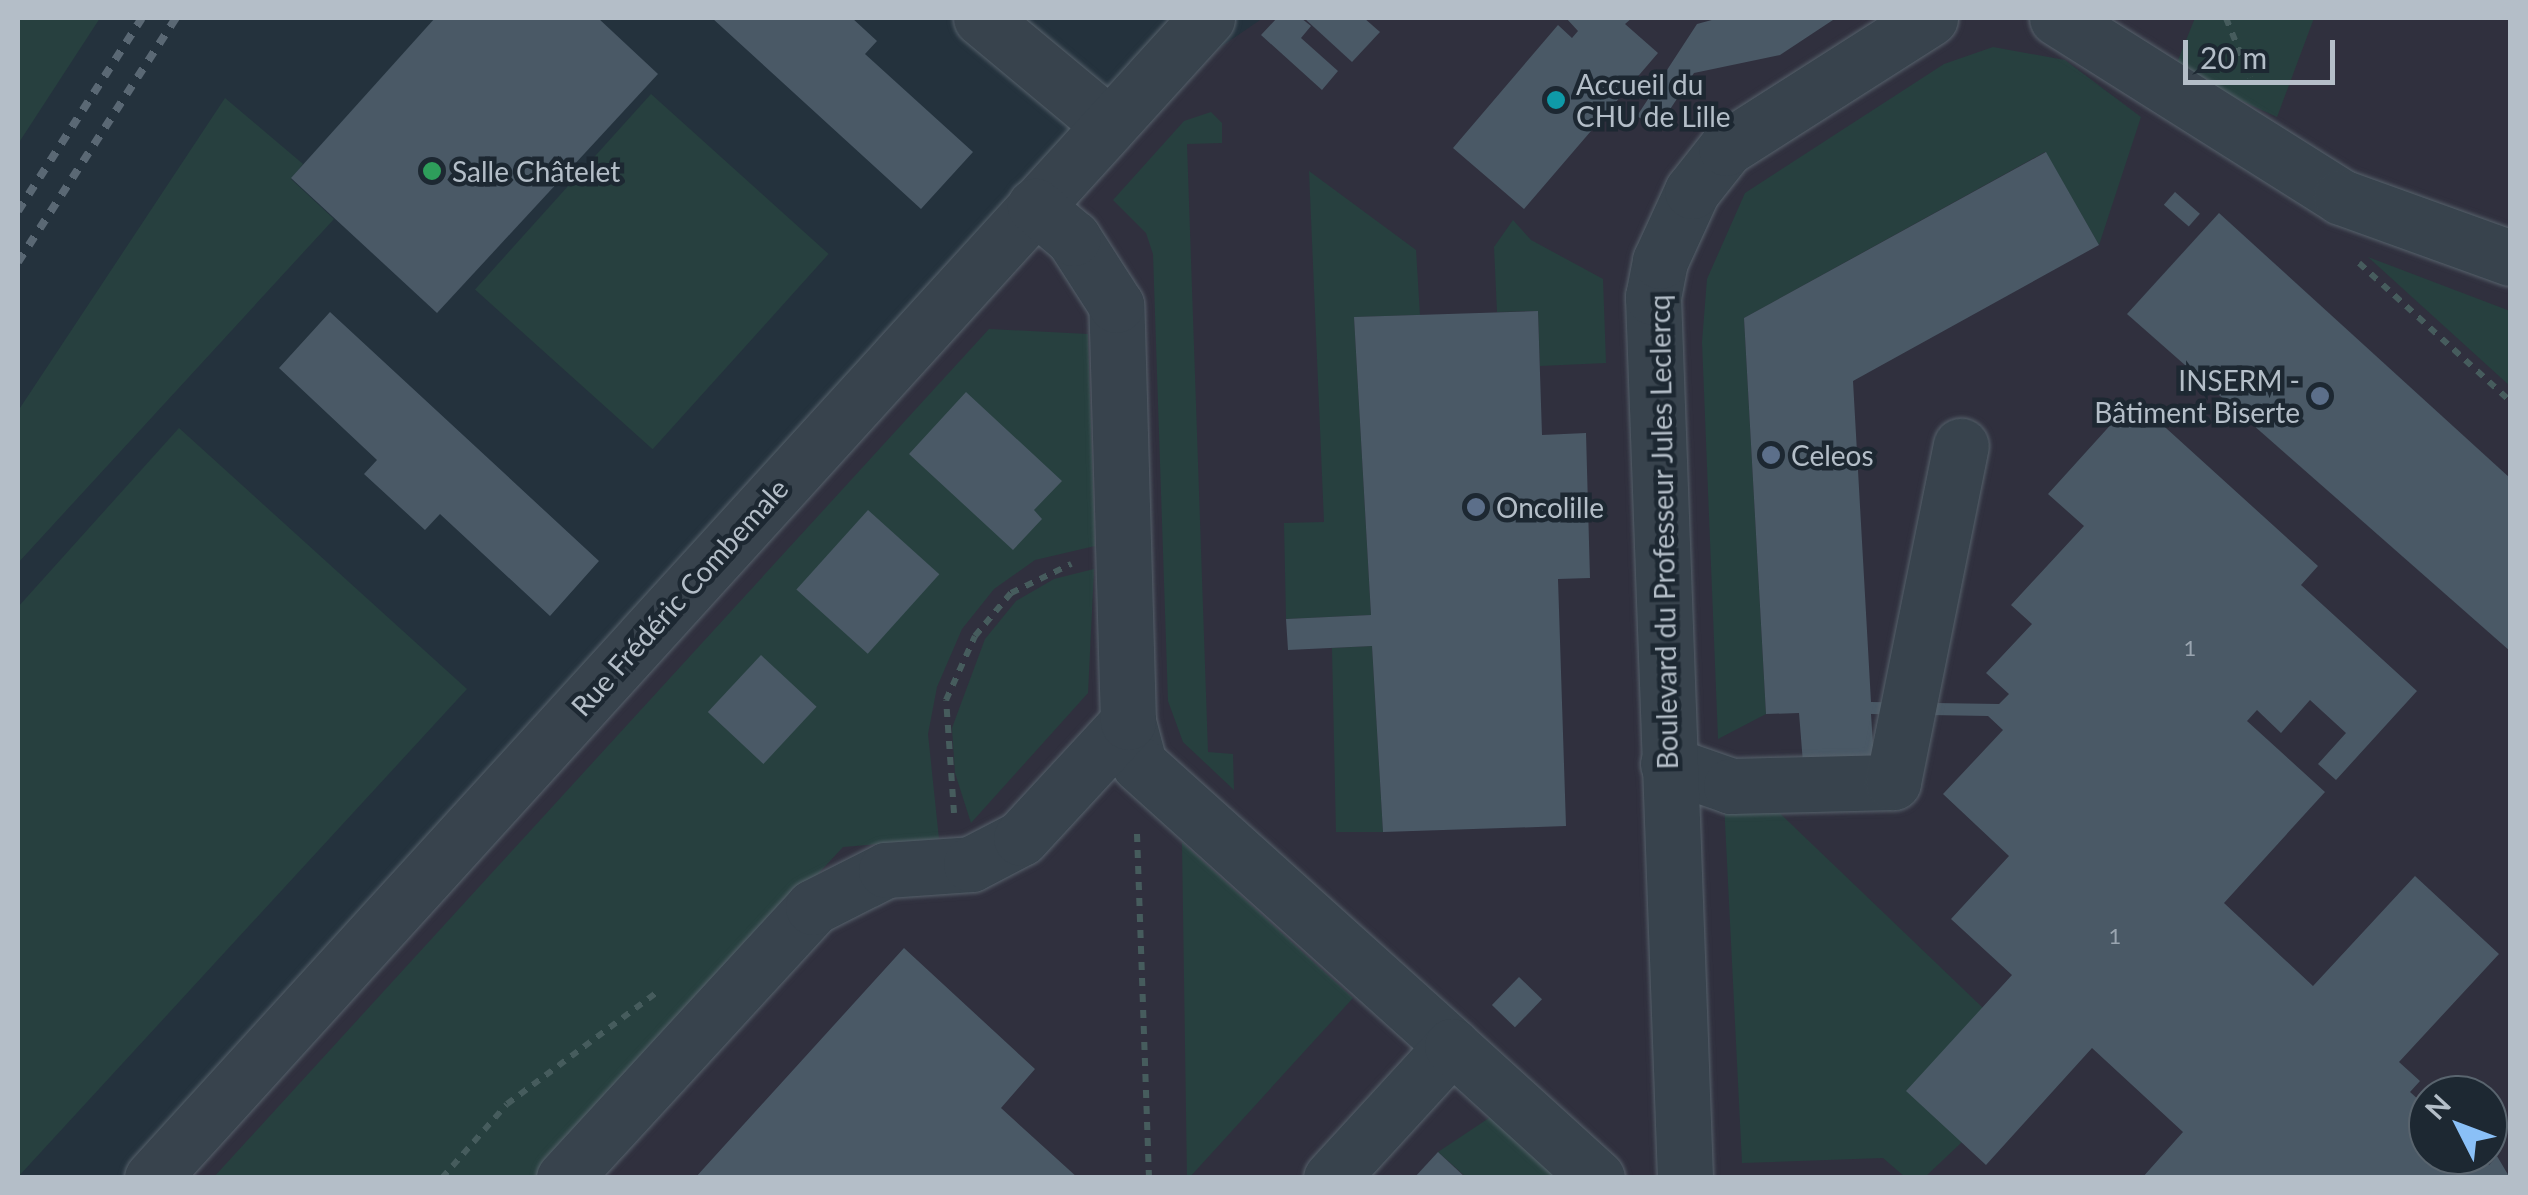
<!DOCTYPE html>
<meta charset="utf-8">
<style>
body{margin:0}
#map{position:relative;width:2528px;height:1195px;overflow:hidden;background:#24323d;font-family:Lato,sans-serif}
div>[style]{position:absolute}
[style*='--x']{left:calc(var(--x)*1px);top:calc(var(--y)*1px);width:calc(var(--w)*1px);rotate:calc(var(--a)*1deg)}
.medical>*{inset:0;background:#30303e}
.green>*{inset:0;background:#27403f;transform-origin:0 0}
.building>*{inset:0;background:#4a5966;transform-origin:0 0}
.path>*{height:6px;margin-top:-3px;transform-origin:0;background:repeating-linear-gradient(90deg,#465c5d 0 8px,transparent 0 16px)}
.roads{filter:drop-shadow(0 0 2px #56616b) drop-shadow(0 0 2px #56616b)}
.minor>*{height:55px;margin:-27.5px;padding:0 27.5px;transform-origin:27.5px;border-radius:27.5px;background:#38434d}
.rail>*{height:8px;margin-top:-4px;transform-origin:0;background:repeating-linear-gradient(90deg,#5a6874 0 10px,transparent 0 20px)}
.dots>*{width:28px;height:28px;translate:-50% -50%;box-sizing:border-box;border:5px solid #1d2832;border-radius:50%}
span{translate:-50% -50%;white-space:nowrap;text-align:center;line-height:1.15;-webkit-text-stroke:9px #1d2832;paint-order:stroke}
.number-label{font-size:22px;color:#9aa5b0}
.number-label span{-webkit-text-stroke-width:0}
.poi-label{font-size:28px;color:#b4bec8}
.left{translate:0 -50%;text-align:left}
.right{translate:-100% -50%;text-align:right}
.street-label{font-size:28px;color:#b4bec8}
.frame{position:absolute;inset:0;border:20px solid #b4bec8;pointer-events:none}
.north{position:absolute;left:2408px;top:1075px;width:100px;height:100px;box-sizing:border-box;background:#1d2832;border:2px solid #59646e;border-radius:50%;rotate:312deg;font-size:28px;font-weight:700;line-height:40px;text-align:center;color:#b4bec8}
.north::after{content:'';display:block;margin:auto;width:35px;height:45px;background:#8ac0f7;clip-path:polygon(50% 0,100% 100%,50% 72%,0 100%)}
.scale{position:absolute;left:2183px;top:40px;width:152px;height:45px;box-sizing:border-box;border:5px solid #b4bec8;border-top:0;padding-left:12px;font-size:30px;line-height:35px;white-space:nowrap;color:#b4bec8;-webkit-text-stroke:8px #1d2832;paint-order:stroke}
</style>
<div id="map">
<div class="medical">
<i style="clip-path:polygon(evenodd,1263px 18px,2510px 18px,2510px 1177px,152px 1178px,1108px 124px,1263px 18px,2428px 1095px,2488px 1095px,2488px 1155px,2428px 1155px,2428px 1095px)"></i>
</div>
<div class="green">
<i style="clip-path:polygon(18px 18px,100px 18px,18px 144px)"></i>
<i style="clip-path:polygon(2195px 18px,2314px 18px,2277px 117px,2174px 70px)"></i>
<i style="clip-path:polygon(1993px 47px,2065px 60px,2141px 117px,2099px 245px,2045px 152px,1744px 318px,1766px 714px,1718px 739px,1702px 342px,1707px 279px,1745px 193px,1944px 64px)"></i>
<i style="left:651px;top:94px;width:239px;height:263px;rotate:42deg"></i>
<i style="clip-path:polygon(225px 98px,303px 164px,291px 179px,334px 219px,18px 563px,18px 411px)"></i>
<i style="clip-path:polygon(1211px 112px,1222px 123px,1222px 143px,1187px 144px,1208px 752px,1233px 754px,1234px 790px,1183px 742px,1168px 701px,1153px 254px,1146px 233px,1113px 200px,1184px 121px)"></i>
<i style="clip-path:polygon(1309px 171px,1416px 250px,1420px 315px,1354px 317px,1371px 615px,1286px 619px,1284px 523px,1324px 522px)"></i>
<i style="clip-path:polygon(1513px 220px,1531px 240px,1603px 279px,1606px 363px,1540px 366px,1538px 311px,1497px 312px,1494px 247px)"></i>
<i style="clip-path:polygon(2368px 257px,2510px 311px,2510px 386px)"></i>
<i style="clip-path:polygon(989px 329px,1088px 334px,1095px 546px,1035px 560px,994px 589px,962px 629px,937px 687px,928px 734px,939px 839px,843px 847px,537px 1177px,213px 1178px)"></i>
<i style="clip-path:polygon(179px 428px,467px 689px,18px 1177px,18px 607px)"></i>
<i style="clip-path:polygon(1094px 569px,1088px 693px,971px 823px,955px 773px,952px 728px,985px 639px,1016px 601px,1054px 579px)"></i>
<i style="clip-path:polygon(1372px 646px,1383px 832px,1336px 832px,1332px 648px)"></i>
<i style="clip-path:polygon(1724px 802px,1768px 802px,1983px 1008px,1962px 1142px,1925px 1177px,1905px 1177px,1883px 1158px,1742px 1163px)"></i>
<i style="clip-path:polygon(1182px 842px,1353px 998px,1189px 1178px,1187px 1177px)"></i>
<i style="clip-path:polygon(1492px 1116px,1562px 1177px,1466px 1177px,1438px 1152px)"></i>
</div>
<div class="building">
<i style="clip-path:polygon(435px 18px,598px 18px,658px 74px,437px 313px,291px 178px)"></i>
<i style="clip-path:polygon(712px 18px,852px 18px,877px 41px,865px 54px,973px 152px,921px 209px)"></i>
<i style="clip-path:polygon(1277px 18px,1301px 18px,1311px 26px,1301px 38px,1338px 71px,1322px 90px,1261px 35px)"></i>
<i style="clip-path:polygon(1304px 18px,1364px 18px,1380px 32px,1352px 62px)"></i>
<i style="clip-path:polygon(1566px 18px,1632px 18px,1625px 24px,1658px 53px,1524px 209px,1453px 148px,1558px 25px,1572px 38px,1578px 31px)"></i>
<i style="clip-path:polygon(1719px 18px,1836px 18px,1780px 55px,1694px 73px,1657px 129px,1637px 116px,1697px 24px)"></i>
<i style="clip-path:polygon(2046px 152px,2099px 245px,1853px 381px,1871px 702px,1999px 704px,2009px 694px,1986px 673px,2032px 624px,2011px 605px,2084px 526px,2048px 494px,2134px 399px,2318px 566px,2301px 585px,2417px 691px,2336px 780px,2318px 764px,2346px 733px,2310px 700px,2281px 733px,2257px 710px,2247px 721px,2325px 792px,2224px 903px,2313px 986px,2415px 876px,2499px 954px,2399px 1062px,2420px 1081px,2410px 1092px,2428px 1108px,2428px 1155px,2478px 1155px,2489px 1165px,2497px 1156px,2510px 1178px,2142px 1178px,2183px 1132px,2092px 1048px,1986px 1165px,1906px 1091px,2012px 975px,1951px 919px,2009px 856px,1943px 794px,2003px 730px,1988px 716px,1871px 714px,1874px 759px,1803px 763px,1799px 713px,1766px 714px,1744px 318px)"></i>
<i style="left:2175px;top:192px;width:33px;height:17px;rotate:41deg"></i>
<i style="clip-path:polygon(2219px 213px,2510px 478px,2510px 651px,2127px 314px)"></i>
<i style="clip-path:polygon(1538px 311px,1542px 435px,1586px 433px,1590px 578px,1558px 579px,1566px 826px,1383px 832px,1372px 646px,1288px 650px,1286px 619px,1371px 615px,1354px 317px)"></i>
<i style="clip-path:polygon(330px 312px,599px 561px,550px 616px,440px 514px,425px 530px,364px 474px,377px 460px,279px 368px)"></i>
<i style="clip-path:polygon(966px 392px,1062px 481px,1034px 510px,1042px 519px,1013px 550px,909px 454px)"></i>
<i style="left:868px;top:510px;width:96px;height:107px;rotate:42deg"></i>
<i style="left:761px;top:655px;width:76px;height:78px;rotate:43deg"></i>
<i style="clip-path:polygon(904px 948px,1035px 1069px,1001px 1108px,1078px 1178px,695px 1178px)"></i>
<i style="left:1519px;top:977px;width:32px;height:39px;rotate:44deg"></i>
<i style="clip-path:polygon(1438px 1152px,1466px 1178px,1414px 1178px)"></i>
</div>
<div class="path">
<i style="--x:2226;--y:18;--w:64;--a:67.9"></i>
<i style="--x:2359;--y:263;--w:205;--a:42.4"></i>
<i style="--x:954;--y:813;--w:113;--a:-94"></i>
<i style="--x:946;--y:700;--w:70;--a:-65.6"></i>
<i style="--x:975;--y:636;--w:56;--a:-50.1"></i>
<i style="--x:1011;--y:593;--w:67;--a:-25.8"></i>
<i style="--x:1137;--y:834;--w:344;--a:88"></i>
<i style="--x:442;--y:1178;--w:98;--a:-48.7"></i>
<i style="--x:507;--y:1104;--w:191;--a:-36.7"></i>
</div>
<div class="roads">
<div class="minor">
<i style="--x:981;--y:18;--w:165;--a:39.8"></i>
<i style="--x:2057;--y:18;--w:336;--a:32.2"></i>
<i style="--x:2341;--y:197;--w:180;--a:19.8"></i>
<i style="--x:1128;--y:722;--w:43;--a:75.3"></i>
<i style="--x:1139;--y:764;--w:421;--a:42"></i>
<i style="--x:1452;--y:1046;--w:179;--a:132.5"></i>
<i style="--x:1668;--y:764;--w:67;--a:19.2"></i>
<i style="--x:1731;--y:786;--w:162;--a:-1.4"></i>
<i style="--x:1893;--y:782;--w:343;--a:-78.6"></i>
<i style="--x:1452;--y:1046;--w:196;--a:42.3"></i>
<i style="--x:152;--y:1178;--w:1568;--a:-47.71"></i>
<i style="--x:564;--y:1178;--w:368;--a:-47.4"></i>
<i style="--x:813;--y:907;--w:82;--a:-26.9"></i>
<i style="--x:886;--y:870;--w:85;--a:-4"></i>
<i style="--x:971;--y:864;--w:56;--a:-27.5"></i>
<i style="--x:1021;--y:838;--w:158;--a:-47.3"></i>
<i style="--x:1128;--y:722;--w:417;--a:-91.6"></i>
<i style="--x:1116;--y:305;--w:80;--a:-122.7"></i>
<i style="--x:1073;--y:238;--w:50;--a:-139.9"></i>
<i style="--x:1685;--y:1178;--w:882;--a:-92.08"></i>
<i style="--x:1653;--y:297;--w:37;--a:-79"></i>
<i style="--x:1660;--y:261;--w:77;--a:-65.4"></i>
<i style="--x:1692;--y:191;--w:55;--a:-51.7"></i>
<i style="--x:1726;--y:148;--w:242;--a:-32.5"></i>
</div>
</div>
<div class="rail">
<i style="--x:18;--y:211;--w:229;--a:-57.3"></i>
<i style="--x:18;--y:262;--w:291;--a:-57.1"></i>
</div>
<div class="dots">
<i style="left:1556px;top:100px;background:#0f9aa8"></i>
<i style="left:432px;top:171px;background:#2e9e5b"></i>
<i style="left:2320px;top:396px;background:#5c6f8a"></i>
<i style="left:1771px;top:455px;background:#5c6f8a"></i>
<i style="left:1476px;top:507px;background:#5c6f8a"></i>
</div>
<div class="number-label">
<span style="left:2190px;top:648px">1</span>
<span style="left:2115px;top:936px">1</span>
</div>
<div class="poi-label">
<span class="left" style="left:1576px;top:100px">Accueil du<br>CHU de Lille</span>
<span class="left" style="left:452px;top:171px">Salle Châtelet</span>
<span class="right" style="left:2300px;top:396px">INSERM -<br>Bâtiment Biserte</span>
<span class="left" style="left:1791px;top:455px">Celeos</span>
<span class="left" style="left:1496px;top:507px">Oncolille</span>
</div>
<div class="street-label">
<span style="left:1663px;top:532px;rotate:-91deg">Boulevard du Professeur Jules Leclercq</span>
<span style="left:679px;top:597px;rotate:-48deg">Rue Frédéric Combemale</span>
</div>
<div class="frame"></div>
<div class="north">N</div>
<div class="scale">20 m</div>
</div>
